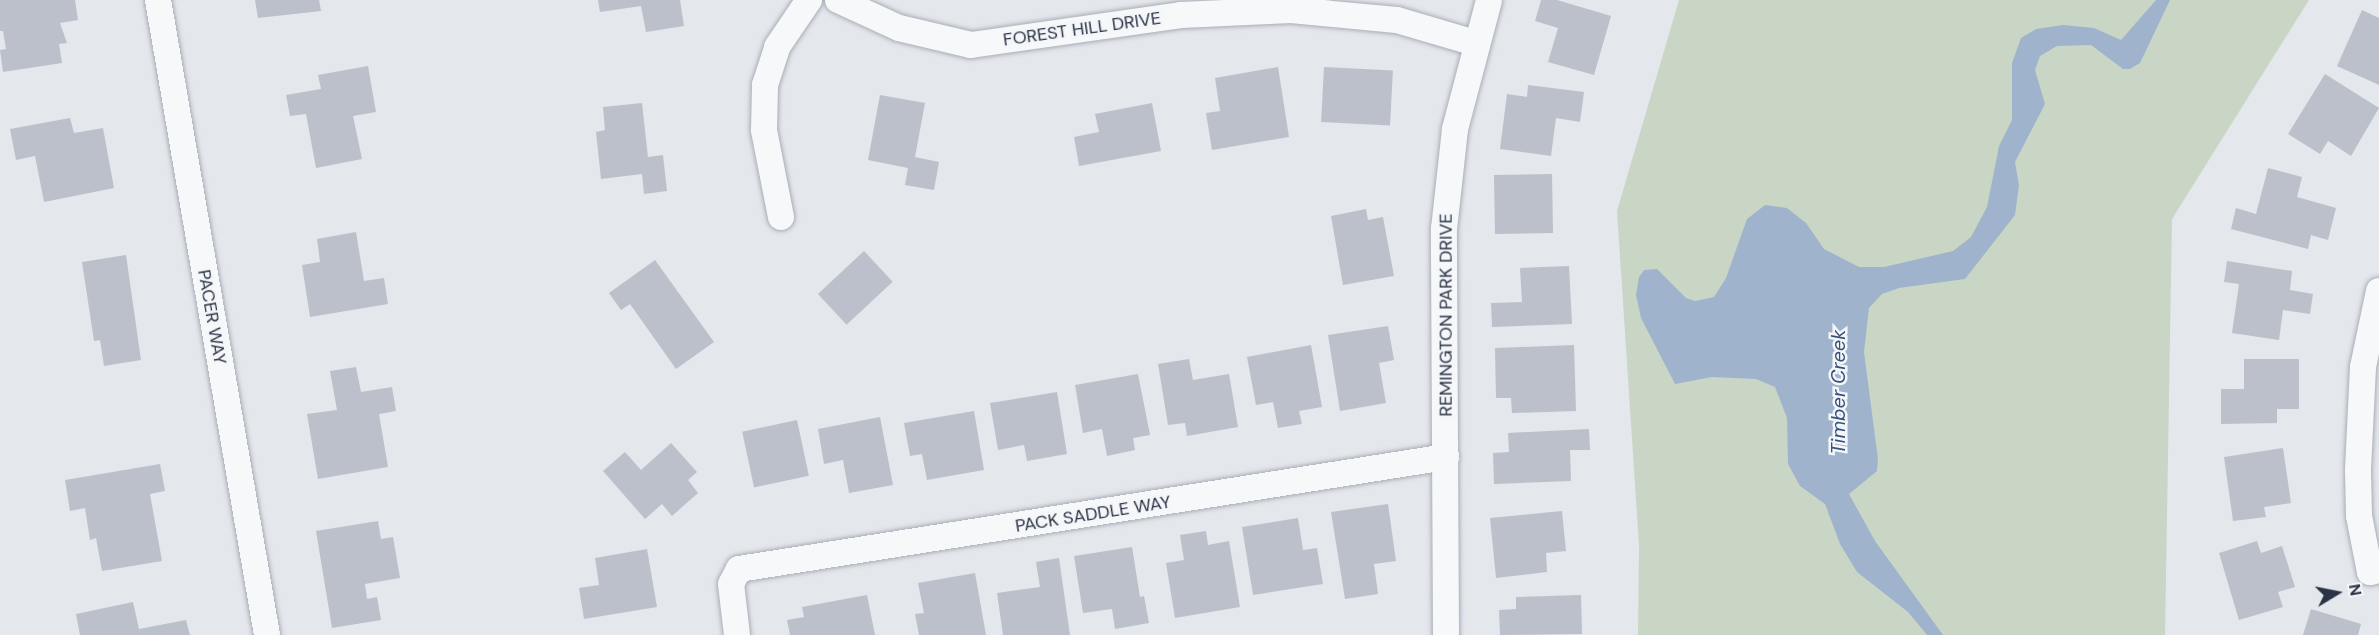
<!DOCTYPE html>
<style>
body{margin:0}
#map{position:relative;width:2379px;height:635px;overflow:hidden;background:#e4e7ec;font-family:"DM Sans",sans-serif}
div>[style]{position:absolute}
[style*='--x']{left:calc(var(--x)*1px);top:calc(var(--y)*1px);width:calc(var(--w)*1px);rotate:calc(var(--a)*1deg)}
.green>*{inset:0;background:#c9d6c5}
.water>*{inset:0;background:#9fb4cc}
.building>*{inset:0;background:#bbc0ca;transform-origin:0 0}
.roads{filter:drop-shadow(0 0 2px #a9aeb7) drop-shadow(0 0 2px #a9aeb7)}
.minor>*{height:26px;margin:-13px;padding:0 13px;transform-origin:13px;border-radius:13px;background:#f7f8fa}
span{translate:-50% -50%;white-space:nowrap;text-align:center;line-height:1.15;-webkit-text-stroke:5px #f4f6f9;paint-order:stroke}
.street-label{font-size:18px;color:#2b3445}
.water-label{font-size:20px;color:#34527a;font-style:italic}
.north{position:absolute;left:2307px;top:563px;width:60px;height:60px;-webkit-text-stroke:4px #f4f6f9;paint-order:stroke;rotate:80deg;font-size:16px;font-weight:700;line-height:24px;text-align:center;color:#2b3445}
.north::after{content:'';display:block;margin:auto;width:21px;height:27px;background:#2b3445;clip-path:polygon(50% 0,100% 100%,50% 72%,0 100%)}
</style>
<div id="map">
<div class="green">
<i style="clip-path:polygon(1679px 0,2309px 0,2172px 219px,2165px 635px,1638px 635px,1639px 545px,1617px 211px)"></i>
</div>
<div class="water">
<i style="clip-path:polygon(2156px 0,2170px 0,2140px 63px,2130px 69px,2123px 69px,2091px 45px,2057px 46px,2040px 56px,2035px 70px,2045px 104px,2015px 162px,2019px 185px,2015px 215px,1965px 279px,1899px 288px,1882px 294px,1869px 308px,1864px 352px,1878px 459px,1877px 471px,1849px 494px,1875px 541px,1943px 635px,1927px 635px,1908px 612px,1857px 572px,1840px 544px,1825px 504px,1800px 486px,1788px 464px,1787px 418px,1775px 387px,1756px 379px,1712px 377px,1675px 384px,1641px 318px,1636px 295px,1639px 277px,1644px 270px,1657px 269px,1686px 298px,1695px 301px,1714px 297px,1726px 278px,1747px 219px,1765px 205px,1787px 208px,1806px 223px,1824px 249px,1859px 267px,1884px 267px,1953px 251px,1971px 237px,1987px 207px,1999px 146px,2012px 120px,2012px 63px,2021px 38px,2036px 29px,2063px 25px,2094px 28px,2121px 40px)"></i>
</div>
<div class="building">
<i style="clip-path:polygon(0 0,75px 0,78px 20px,60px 23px,67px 43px,59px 44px,62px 63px,3px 72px,0 50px,6px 49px,3px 31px,0 31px)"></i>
<i style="clip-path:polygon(255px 0,319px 0,321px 11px,258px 18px)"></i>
<i style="clip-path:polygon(598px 0,680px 0,684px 26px,646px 32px,641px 6px,600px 12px)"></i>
<i style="clip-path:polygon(1541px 0,1557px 0,1611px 16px,1594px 75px,1548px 62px,1558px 28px,1535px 21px)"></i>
<i style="clip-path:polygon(2362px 10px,2379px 18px,2379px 85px,2337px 66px)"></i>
<i style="clip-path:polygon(368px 66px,376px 112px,353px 116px,362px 159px,316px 168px,306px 114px,290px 116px,286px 95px,321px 89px,318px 75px)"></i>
<i style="clip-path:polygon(1278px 67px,1289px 137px,1212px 150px,1206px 113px,1220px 111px,1215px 78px)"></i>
<i style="left:1324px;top:67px;width:69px;height:55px;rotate:3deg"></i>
<i style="clip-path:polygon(2325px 74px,2379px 108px,2351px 156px,2328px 141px,2320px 154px,2288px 134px)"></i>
<i style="clip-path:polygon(1528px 85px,1584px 92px,1580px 122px,1556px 118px,1551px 156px,1500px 149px,1507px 94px,1527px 97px)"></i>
<i style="clip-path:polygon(880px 95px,925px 103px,915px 157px,939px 162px,934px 190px,905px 185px,908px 168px,868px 160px)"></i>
<i style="clip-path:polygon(642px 103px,648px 157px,663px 155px,667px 191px,644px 194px,642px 174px,601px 179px,596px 132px,605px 130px,603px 107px)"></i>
<i style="clip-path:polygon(1152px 103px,1161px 151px,1079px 166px,1074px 137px,1099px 132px,1095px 114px)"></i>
<i style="clip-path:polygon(70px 118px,74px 133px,103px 128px,114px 188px,44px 202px,35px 156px,16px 160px,10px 129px)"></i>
<i style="clip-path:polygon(2268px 168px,2302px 177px,2297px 197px,2336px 208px,2328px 240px,2311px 235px,2308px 249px,2231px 229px,2236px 208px,2256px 214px)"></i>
<i style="left:1552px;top:174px;width:59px;height:58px;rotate:89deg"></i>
<i style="clip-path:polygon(1366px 209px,1368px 220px,1383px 217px,1394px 276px,1343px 285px,1331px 216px)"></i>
<i style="clip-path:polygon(356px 232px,364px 281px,384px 278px,388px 304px,310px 317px,302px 265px,320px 262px,317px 239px)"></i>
<i style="left:864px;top:251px;width:42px;height:63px;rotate:47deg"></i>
<i style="clip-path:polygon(126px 255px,141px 360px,104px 366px,100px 340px,94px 341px,82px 262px)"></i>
<i style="clip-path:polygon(655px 260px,714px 342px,676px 369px,630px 304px,621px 310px,609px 293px)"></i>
<i style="clip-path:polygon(2227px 261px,2292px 271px,2290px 290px,2313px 294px,2310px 314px,2283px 310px,2279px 340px,2232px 333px,2239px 284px,2224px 282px)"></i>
<i style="clip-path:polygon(1569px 266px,1572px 324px,1492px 327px,1491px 303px,1522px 302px,1520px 268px)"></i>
<i style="clip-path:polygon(1388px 326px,1394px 360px,1379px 363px,1386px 403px,1340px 411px,1328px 335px)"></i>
<i style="clip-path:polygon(1311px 345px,1322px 407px,1299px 411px,1302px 424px,1278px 428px,1273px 402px,1256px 405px,1247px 357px)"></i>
<i style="clip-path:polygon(1574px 345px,1576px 411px,1512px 413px,1511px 398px,1496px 398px,1495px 348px)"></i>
<i style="clip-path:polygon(1189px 359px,1193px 380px,1229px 374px,1238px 427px,1187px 436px,1185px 423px,1168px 425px,1158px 364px)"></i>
<i style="clip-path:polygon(2244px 359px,2299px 359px,2299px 409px,2277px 409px,2277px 423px,2221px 424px,2221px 389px,2244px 389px)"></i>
<i style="clip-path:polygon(356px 367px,361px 392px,392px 387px,396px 411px,379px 414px,388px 467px,318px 479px,307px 414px,337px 410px,330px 371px)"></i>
<i style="clip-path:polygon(1138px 374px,1150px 435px,1133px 438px,1135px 450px,1107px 456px,1102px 429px,1083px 433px,1075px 385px)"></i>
<i style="clip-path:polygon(1057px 392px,1067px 454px,1027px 461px,1024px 445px,998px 450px,990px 403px)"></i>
<i style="clip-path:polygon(974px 411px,984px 470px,927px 480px,922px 454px,910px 456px,904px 423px)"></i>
<i style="clip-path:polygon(880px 417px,893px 485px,849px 493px,843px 460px,824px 464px,818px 429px)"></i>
<i style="left:797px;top:420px;width:57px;height:56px;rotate:78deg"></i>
<i style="clip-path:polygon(1589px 429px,1590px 450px,1570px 450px,1571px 481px,1494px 484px,1493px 453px,1509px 452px,1508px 433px)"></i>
<i style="clip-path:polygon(671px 443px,697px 472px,688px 480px,698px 493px,672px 516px,662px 504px,645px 519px,603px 471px,625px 452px,641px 470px)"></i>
<i style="clip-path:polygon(2283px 448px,2291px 503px,2264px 507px,2266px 517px,2233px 521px,2224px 457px)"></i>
<i style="clip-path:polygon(160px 464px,165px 491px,150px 494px,162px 561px,102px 571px,96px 538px,90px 540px,85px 508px,70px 511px,65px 480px)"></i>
<i style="clip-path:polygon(1388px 504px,1396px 561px,1374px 564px,1378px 594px,1345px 599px,1331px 512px)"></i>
<i style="clip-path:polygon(1562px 511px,1566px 551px,1546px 553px,1547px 572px,1496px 578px,1490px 518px)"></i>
<i style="clip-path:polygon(1298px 518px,1303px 550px,1317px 548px,1323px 584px,1253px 595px,1242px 527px)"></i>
<i style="clip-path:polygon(378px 521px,381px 539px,393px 537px,400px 578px,365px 584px,367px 599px,377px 597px,381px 620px,332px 628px,316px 531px)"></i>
<i style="clip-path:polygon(1206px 531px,1208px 545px,1229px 541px,1240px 607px,1175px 618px,1166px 563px,1184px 560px,1180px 535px)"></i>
<i style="clip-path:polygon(2257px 541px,2261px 553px,2282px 546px,2295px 587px,2278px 592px,2283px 607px,2239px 620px,2219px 553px)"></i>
<i style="clip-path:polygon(1132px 547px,1140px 597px,1144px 596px,1149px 623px,1115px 629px,1112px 609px,1083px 613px,1074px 556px)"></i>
<i style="clip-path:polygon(647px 549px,657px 607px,584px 619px,579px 588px,599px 585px,595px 558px)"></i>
<i style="clip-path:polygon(1059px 558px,1070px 635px,1003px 635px,997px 593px,1040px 587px,1036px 562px)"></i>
<i style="clip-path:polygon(975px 573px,986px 635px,919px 635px,915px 614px,924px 613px,918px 583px)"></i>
<i style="clip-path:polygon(867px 595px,875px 635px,790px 635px,787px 620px,804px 617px,802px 607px)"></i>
<i style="clip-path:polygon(1581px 595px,1582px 634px,1500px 635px,1499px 610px,1516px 609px,1516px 597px)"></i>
<i style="clip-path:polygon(133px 602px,139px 629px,186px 620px,190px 635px,80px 635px,76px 614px)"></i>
<i style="clip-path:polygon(2311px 609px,2361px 624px,2358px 635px,2303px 635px)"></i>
</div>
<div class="roads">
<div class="minor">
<i style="--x:158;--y:0;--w:644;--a:80.26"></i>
<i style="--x:838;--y:0;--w:67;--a:24.7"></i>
<i style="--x:899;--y:28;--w:74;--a:13.3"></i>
<i style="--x:971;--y:45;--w:212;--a:-8.1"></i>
<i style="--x:1181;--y:15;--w:110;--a:-2.6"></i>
<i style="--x:1291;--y:10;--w:106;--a:5.4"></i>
<i style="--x:1397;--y:20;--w:81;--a:16.4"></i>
<i style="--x:781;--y:217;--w:89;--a:-101.1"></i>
<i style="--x:764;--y:130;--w:45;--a:-88.7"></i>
<i style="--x:765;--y:85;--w:40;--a:-72"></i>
<i style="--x:777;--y:47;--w:57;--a:-55.8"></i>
<i style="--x:2379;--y:291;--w:78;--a:101.9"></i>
<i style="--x:2363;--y:367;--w:104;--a:92.8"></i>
<i style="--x:2358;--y:471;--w:45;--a:88.7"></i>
<i style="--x:2359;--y:516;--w:57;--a:78.9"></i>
<i style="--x:2370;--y:572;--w:9;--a:-13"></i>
<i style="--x:737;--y:635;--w:51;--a:-96.7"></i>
<i style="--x:731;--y:584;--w:17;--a:-62"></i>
<i style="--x:739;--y:569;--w:716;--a:-9"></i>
<i style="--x:1446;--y:635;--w:406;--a:-90.3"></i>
<i style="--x:1444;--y:229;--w:101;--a:-83.7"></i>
<i style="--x:1455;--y:129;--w:133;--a:-75.2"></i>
</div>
</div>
<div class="street-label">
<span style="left:1082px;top:29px;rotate:-8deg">FOREST HILL DRIVE</span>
<span style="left:1446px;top:315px;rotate:-90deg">REMINGTON PARK DRIVE</span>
<span style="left:212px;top:317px;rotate:80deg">PACER WAY</span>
<span style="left:1093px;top:514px;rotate:-9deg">PACK SADDLE WAY</span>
</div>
<div class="water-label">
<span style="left:1838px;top:392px;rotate:-90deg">Timber Creek</span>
</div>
<div class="north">N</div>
</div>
